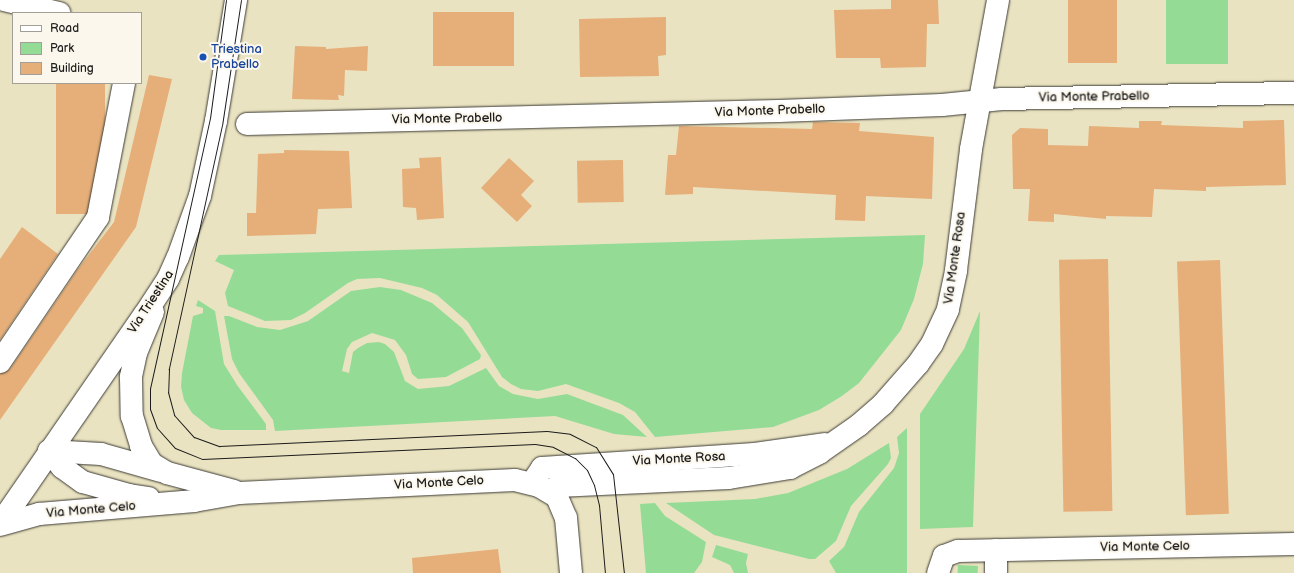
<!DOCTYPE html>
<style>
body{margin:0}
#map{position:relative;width:1294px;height:573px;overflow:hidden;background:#eae3c1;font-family:"Balsamiq Sans",sans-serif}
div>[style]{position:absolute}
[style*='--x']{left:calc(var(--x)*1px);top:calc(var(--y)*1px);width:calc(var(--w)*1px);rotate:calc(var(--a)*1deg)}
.green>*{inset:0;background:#94dc96;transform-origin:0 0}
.building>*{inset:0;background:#e6ae78;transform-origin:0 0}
.roads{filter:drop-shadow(0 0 1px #3b3a35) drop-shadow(0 0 1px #3b3a35)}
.minor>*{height:22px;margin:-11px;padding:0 11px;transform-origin:11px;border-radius:11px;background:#fff}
.tertiary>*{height:22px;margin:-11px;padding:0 11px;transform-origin:11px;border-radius:11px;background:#fff}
.tram>*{height:1px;margin:-0.5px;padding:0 0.5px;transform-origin:0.5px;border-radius:0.5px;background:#1c1c1c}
.dots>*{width:11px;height:11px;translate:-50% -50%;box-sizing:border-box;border:2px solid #fbf7ec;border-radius:50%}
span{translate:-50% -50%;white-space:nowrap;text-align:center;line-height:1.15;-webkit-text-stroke:4px #fbf7ec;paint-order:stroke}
.transit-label{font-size:13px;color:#164399}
.left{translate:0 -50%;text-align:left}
.street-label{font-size:13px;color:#1c1c1c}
.legend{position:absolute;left:12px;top:12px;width:130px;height:72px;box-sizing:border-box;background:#fbf7ec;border:1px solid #a29f99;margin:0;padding:5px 7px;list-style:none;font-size:12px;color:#1c1c1c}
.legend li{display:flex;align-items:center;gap:8px;height:20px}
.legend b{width:20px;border:1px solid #a29f99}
</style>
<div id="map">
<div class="green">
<i style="left:1166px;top:0;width:62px;height:64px"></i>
<i style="clip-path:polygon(925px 235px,923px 264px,914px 299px,901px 330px,859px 383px,842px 396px,819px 410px,773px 427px,655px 437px,635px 412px,619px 403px,566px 384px,538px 391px,521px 389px,511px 384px,502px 377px,468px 322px,437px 295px,422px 288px,380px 278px,357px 279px,348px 283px,305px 313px,291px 320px,265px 321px,228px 306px,225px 293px,234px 270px,215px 261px,219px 255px)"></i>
<i style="clip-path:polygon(380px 287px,401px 290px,432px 303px,462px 328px,481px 355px,480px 359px,446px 377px,418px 379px,412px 374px,406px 355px,395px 340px,372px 333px,352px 342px,347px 349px,342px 371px,349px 373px,353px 352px,358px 348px,367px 343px,379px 342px,385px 344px,394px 352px,405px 381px,418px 389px,449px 386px,486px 368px,499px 386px,513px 394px,538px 399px,567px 394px,623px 415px,647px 437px,614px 434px,555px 416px,275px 431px,273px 420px,239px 373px,232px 359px,224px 316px,229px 316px,257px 327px,280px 330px,308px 321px,351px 291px)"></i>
<i style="clip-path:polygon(198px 300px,215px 311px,224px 364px,237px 385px,266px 424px,266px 430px,221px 430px,211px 428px,192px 413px,184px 400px,181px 387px,182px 373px,193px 316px,203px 313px,203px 308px,196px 306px)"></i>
<i style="clip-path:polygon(980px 311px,973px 527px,920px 529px,920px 414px,964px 349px)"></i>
<i style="clip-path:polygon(907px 428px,907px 573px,836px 573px,829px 561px,844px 547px,859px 512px,894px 468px,899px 453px,897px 437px)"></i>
<i style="clip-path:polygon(889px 443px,891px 458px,888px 464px,851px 506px,836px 541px,815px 559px,809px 559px,714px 535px,666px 503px,755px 499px,788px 493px,847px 469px)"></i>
<i style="clip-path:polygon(655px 503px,665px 516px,706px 542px,702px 562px,694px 573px,646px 573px,640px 504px)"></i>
<i style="clip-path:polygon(716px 545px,748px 554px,746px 563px,748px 573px,734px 573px,730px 565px,712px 557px)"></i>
<i style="left:958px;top:565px;width:20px;height:8px;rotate:3deg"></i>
</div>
<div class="building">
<i style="clip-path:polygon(891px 0,938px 0,939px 24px,927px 24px,926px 67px,881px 68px,880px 58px,836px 58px,834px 10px,891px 9px)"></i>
<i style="left:1068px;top:0;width:49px;height:63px"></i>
<i style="left:433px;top:12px;width:81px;height:54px"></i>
<i style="clip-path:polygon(666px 17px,666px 55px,658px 56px,659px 76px,580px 77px,579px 19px)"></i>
<i style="clip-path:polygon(295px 46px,326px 47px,326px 49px,368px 46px,367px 71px,345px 70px,344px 96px,338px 95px,339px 100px,292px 99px)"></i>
<i style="clip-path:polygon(149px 75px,172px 79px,136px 227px,0 420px,0 374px,10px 369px,78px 269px,114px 222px)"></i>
<i style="left:56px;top:83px;width:49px;height:131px"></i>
<i style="clip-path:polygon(1284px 120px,1286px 185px,1206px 187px,1206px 191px,1154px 189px,1152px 217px,1106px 216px,1106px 219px,1054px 214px,1054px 222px,1028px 221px,1030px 189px,1013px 189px,1012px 135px,1020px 128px,1048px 129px,1048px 145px,1088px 146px,1089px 126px,1139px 128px,1139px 121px,1162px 121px,1161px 125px,1243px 128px,1243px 121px)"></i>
<i style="clip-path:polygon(813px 122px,860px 123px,859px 131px,934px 137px,932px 199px,866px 196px,865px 221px,835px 220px,836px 195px,693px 187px,693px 194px,665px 195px,668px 155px,676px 155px,679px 126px,812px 129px)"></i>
<i style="clip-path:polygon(284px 150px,349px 151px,352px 208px,318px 209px,316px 234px,247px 236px,247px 213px,256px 213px,258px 154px,284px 153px)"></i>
<i style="clip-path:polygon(441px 157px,444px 218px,417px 220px,416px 208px,403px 207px,402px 169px,420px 168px,419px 158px)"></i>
<i style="clip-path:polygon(509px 158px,534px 181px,521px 195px,532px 206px,517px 222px,481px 188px)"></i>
<i style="left:623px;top:160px;width:42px;height:46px;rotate:89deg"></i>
<i style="clip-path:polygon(22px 227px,58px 254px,0 340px,0 259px)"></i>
<i style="left:1108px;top:259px;width:252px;height:49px;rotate:89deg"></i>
<i style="left:1220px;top:260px;width:254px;height:43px;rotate:88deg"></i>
<i style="clip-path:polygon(498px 549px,501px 573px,413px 573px,412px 558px)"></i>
</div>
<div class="roads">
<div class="minor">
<i style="--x:4;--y:0;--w:57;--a:13.3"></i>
<i style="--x:247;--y:124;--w:532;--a:-1.4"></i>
<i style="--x:779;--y:111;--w:163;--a:-2.1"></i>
<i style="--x:942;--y:105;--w:60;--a:-5.7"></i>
<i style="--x:1002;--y:99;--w:292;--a:-1.2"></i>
<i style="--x:153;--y:312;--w:44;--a:112.5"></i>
<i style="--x:136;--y:353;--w:25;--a:102"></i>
<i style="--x:131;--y:377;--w:39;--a:89"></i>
<i style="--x:132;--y:416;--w:31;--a:73"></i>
<i style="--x:141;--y:446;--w:21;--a:59"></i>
<i style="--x:152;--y:464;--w:17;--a:31"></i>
<i style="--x:167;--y:473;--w:69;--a:15"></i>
<i style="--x:0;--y:362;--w:175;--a:-55.9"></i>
<i style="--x:98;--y:217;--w:136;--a:-79"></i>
<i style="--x:49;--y:451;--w:21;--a:51"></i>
<i style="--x:62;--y:467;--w:26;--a:36"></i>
<i style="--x:83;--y:482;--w:48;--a:15.8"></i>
<i style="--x:129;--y:495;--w:20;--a:9"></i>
<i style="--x:49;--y:451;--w:52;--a:3.3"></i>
<i style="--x:101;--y:454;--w:62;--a:15.8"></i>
<i style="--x:532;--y:483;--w:18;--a:-56"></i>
<i style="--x:542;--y:468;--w:213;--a:-3.8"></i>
<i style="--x:755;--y:454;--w:70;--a:-8.2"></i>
<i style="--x:550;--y:492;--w:10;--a:-37"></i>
<i style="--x:558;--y:486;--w:171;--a:-2.7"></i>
<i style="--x:729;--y:478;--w:62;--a:-9.3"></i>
<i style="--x:790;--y:468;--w:33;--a:-27"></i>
<i style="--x:819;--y:453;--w:49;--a:-35"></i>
<i style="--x:859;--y:425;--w:32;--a:-41"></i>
<i style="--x:883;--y:404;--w:53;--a:-48.8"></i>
<i style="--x:918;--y:364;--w:24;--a:-55"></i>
<i style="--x:932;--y:344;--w:38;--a:-65"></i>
<i style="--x:948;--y:309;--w:40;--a:-78"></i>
<i style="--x:956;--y:270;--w:122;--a:-82.9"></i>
<i style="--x:971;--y:149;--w:151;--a:-79.7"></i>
<i style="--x:0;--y:525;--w:41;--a:-15.8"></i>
<i style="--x:39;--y:514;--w:156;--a:-4.8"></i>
<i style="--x:194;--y:501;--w:46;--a:-10.1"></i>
<i style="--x:239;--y:493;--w:276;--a:-2.7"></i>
<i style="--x:515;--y:480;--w:25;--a:14"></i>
<i style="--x:539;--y:486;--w:21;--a:31"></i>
<i style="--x:557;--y:497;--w:23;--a:67"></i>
<i style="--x:566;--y:518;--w:55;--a:84.8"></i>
<i style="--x:996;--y:550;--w:23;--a:90"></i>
<i style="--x:938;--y:573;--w:18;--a:-71"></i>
<i style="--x:944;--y:556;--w:15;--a:-20"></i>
<i style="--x:958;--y:551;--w:336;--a:-1.2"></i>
</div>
<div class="tertiary">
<i style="--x:0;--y:524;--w:255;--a:-55.4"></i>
<i style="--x:145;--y:314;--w:42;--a:-56.7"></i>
<i style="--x:168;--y:279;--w:24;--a:-66"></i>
<i style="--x:178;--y:257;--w:65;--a:-70.2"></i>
<i style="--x:200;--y:196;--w:77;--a:-78"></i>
<i style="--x:216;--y:121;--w:123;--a:-80.6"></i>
</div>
</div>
<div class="tram">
<i style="--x:226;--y:0;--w:119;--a:97.7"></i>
<i style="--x:210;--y:118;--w:277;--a:102.5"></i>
<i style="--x:150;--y:388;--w:21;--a:90"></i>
<i style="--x:150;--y:409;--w:20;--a:70"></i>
<i style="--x:157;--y:428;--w:27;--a:48"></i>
<i style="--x:175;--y:448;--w:29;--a:22"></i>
<i style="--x:202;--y:459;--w:333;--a:-2.6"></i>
<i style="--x:535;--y:444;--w:18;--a:9"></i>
<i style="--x:553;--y:447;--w:25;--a:27"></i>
<i style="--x:575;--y:458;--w:17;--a:45"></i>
<i style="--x:587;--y:470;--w:17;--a:65"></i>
<i style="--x:594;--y:485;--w:21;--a:76"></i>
<i style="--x:599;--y:505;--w:68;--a:85"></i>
<i style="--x:241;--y:0;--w:126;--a:98.6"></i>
<i style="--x:222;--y:125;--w:250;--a:102.3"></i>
<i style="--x:169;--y:369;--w:23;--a:92"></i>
<i style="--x:168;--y:392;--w:24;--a:75"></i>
<i style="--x:174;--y:415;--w:30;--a:48"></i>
<i style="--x:194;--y:437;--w:27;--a:20"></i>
<i style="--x:219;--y:446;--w:328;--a:-2.6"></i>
<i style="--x:547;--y:431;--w:23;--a:7"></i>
<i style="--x:570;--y:434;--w:29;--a:27"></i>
<i style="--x:596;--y:447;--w:32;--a:58"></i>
<i style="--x:613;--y:474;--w:100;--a:83.7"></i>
</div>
<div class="dots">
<i style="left:203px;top:57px;background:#1a4fb4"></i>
</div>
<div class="transit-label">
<span class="left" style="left:211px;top:57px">Triestina<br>Prabello</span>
</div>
<div class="street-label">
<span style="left:1094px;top:97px;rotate:-1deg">Via Monte Prabello</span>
<span style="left:770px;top:111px;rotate:-2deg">Via Monte Prabello</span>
<span style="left:447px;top:119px;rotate:-1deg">Via Monte Prabello</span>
<span style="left:955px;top:258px;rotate:-82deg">Via Monte Rosa</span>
<span style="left:151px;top:302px;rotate:-57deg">Via Triestina</span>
<span style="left:679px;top:459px;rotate:-3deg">Via Monte Rosa</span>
<span style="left:439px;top:483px;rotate:-3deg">Via Monte Celo</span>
<span style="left:91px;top:510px;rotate:-5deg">Via Monte Celo</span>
<span style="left:1145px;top:547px;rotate:-1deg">Via Monte Celo</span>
</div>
<ul class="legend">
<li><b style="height:5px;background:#fff"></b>Road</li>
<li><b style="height:11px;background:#94dc96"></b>Park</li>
<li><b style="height:11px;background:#e6ae78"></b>Building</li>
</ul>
</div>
